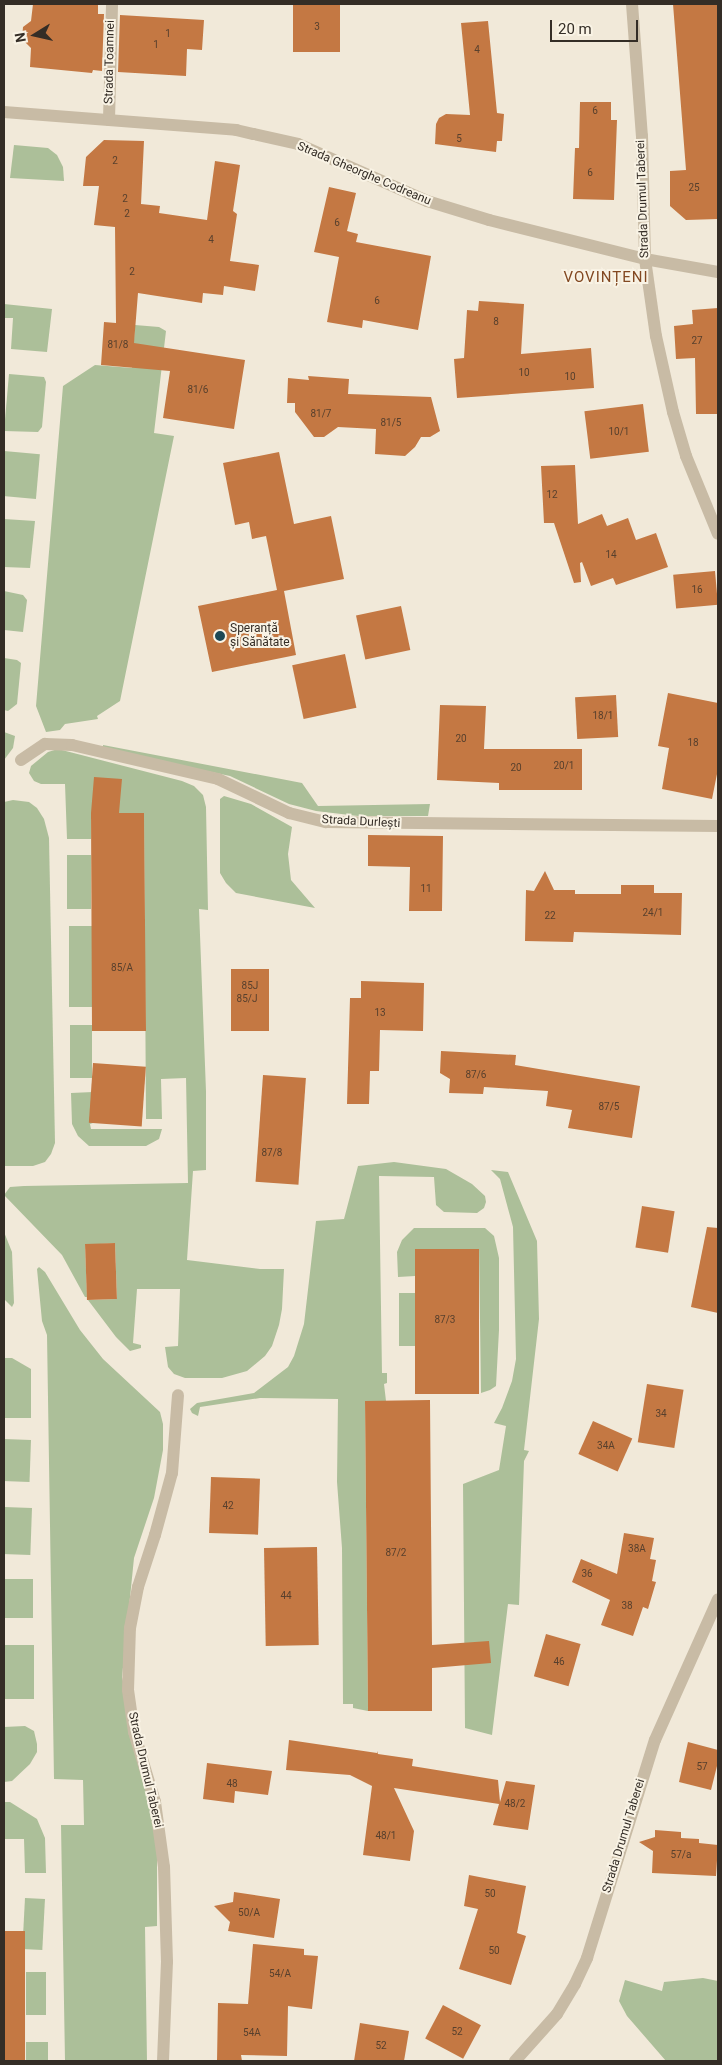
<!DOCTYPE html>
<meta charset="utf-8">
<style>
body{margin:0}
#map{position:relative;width:722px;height:2065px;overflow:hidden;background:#f1e9d9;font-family:Roboto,sans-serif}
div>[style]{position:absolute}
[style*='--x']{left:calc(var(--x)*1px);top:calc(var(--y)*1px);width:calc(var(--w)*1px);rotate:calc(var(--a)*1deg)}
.green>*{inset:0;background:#acbf99;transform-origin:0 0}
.building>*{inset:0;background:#c47843;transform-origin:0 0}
.minor>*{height:12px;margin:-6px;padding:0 6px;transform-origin:6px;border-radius:6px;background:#c8bba5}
.dots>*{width:14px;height:14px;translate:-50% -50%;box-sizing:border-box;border:2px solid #f9f3e5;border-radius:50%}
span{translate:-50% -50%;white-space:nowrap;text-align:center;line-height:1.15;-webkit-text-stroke:4px #f9f3e5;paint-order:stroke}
.number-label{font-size:10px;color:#58402d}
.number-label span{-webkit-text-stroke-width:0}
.street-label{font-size:12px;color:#342d26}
.poi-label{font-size:12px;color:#342d26}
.left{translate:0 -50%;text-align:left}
.quarter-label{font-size:15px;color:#824821;letter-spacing:1px}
.frame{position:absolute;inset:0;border:5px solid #342d26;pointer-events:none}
.north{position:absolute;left:10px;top:10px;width:50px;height:50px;-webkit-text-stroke:4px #f9f3e5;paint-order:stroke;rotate:260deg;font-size:14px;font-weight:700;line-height:20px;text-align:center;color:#342d26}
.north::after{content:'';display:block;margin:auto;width:18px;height:22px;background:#342d26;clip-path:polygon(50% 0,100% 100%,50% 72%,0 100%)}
.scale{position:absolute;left:550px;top:20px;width:88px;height:22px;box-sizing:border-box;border:2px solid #342d26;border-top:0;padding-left:6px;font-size:15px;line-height:18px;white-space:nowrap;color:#342d26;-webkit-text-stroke:4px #f9f3e5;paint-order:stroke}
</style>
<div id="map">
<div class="green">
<i style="clip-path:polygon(14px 145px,48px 148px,57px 155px,63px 167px,64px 181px,10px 178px)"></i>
<i style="clip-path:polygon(4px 304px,52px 309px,47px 352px,11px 349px,13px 318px,4px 318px)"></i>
<i style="clip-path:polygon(135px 325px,159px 327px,166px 331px,154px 433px,174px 436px,120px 701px,97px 716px,98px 719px,65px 724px,60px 730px,46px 732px,36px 706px,63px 386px,95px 365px,132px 368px)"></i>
<i style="clip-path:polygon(9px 374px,44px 377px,46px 382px,42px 427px,38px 432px,4px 431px)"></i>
<i style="left:4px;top:451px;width:36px;height:45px;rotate:5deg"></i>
<i style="clip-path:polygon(4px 519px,35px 521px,30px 568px,4px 567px)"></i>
<i style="clip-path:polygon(4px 591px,23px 595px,27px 600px,23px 632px,4px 630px)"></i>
<i style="clip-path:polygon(4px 658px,17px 660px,21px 663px,17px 704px,8px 711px,4px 710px)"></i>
<i style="clip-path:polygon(4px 732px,15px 736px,13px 748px,4px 760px)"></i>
<i style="clip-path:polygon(103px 745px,302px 783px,318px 806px,430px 804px,428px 816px,358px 816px,316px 811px,289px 804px,230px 776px,103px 749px)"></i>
<i style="clip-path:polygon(58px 749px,182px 781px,194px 786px,203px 795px,206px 807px,208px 910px,199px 909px,206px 1091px,206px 1170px,193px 1171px,187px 1260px,260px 1269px,284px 1269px,282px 1309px,279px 1325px,272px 1346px,265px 1356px,247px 1371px,222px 1378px,185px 1378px,174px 1374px,168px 1367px,165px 1347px,178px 1346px,180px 1289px,137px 1289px,133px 1343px,141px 1345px,141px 1348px,130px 1351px,116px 1337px,88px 1300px,117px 1299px,115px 1243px,85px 1245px,87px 1297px,85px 1297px,62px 1255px,4px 1195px,10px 1187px,24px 1186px,188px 1183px,186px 1078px,161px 1079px,162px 1119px,146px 1119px,144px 813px,91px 813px,91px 839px,67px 839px,65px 784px,41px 784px,34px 781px,29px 773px,31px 766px,48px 752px)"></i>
<i style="clip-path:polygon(224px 796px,251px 804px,292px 827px,288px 854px,291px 880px,315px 908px,236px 893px,226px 883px,220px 873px,220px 799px)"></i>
<i style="clip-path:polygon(13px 800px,29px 802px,37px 808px,44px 819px,49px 838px,55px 1143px,51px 1154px,45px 1162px,33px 1166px,4px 1166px,4px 802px)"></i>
<i style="left:67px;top:855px;width:24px;height:54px"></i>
<i style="left:69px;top:926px;width:23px;height:81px"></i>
<i style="left:70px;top:1025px;width:22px;height:53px"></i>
<i style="clip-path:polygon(93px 1092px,93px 1123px,90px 1124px,91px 1129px,162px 1129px,159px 1139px,146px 1146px,89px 1146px,78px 1136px,72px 1124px,71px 1093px)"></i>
<i style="clip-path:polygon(394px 1162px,446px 1169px,472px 1184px,485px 1196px,486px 1202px,484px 1208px,477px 1213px,444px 1212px,436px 1205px,434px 1177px,379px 1176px,382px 1373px,387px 1373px,387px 1383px,384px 1384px,386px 1401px,365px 1401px,368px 1711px,353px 1708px,353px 1704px,343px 1704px,342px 1548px,337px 1482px,338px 1399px,260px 1398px,200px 1407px,198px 1416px,192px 1413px,190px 1409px,197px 1403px,254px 1393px,288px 1367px,294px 1356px,304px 1324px,316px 1221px,344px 1219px,358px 1166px)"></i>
<i style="clip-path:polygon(491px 1170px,508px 1172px,537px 1241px,539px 1319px,524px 1450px,529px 1451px,524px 1461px,519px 1605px,508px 1604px,492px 1735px,465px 1728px,463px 1484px,499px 1470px,506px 1426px,494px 1423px,502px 1408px,512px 1381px,516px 1359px,513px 1227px,500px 1179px)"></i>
<i style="clip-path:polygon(414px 1228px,485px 1228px,494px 1236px,499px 1258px,499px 1330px,496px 1386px,490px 1390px,481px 1393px,479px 1249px,415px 1249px,415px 1276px,398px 1277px,397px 1252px,402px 1240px)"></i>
<i style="clip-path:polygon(4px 1232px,12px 1252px,14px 1303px,12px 1307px,4px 1299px)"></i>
<i style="clip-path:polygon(39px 1267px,45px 1272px,80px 1330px,103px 1359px,160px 1412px,163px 1424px,163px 1450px,154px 1498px,134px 1558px,122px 1677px,154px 1813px,157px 1849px,157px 1926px,145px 1927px,147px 2061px,65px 2061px,61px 1825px,84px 1825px,83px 1780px,54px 1779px,47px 1335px,42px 1321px,37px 1269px)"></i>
<i style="left:399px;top:1293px;width:16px;height:53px"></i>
<i style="clip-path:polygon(4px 1358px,12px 1358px,31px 1369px,31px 1418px,4px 1418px)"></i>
<i style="left:4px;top:1439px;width:27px;height:42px;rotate:2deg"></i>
<i style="left:4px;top:1507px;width:28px;height:47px;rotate:2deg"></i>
<i style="left:4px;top:1579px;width:29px;height:39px"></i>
<i style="left:4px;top:1645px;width:30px;height:54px"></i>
<i style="clip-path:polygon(25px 1726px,34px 1731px,37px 1744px,37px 1752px,30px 1764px,12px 1781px,4px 1782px,4px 1727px)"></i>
<i style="clip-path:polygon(4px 1802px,10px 1802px,37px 1819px,45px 1838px,46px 1873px,25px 1873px,24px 1839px,4px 1839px)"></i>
<i style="left:25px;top:1898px;width:20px;height:51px;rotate:3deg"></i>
<i style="left:26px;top:1972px;width:20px;height:43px"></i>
<i style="clip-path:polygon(703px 1978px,718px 1981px,718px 2061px,666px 2061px,627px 2016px,619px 2001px,625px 1980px,662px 1991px,664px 1982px)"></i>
<i style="left:26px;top:2042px;width:22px;height:19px"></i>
</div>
<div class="building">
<i style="clip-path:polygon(33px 4px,98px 4px,98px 14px,104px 14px,102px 71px,93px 70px,92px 73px,30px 67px,31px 48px,22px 39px,23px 27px,31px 21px)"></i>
<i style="left:293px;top:4px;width:47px;height:48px"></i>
<i style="clip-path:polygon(673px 4px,718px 4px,718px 219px,686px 220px,670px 206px,670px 171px,686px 170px)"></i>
<i style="clip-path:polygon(120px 15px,204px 20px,202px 50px,187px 49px,186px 76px,118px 72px)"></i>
<i style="clip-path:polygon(488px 21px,497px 113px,504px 114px,502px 141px,497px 141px,496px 152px,435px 144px,436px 124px,439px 118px,446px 114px,470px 115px,461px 23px)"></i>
<i style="clip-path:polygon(580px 102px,611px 102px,611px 120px,617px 120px,614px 200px,573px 199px,575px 148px,579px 148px)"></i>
<i style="clip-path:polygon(104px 140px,144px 141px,141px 204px,160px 206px,159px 213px,207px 220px,215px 161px,240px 165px,233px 211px,237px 214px,230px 261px,259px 265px,255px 291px,224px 286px,223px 295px,203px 293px,202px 303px,138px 293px,134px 343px,245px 360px,234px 429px,163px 418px,170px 371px,101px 365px,104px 322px,116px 323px,115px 227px,94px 225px,99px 186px,83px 186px,86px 157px)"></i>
<i style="clip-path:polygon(329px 187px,356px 193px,347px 231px,358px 234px,356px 242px,431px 256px,418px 330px,363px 320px,362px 328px,327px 322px,339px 257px,314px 252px)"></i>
<i style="clip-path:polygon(479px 301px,524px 304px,521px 354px,591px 348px,594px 388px,457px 398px,454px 359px,464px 358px,467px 310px,478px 311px)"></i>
<i style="clip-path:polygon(718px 308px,718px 414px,696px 414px,695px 358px,676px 359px,674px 326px,693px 324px,692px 310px)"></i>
<i style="clip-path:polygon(308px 376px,349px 379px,348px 394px,431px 397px,440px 431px,430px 437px,421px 437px,415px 447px,405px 456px,375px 454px,376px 429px,338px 427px,324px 437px,314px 437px,295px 412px,295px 403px,287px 403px,288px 378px,309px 380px)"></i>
<i style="left:643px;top:404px;width:48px;height:59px;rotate:83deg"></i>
<i style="clip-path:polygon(279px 452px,294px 524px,331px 516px,344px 579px,284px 591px,296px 655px,212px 672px,198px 606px,277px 590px,266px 536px,252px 539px,249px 522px,235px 525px,223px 463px)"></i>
<i style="clip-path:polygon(575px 465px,578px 524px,602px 514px,607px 526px,628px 518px,636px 540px,656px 533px,668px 567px,616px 585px,613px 578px,591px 586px,582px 562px,580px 563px,581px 582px,574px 583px,554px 523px,544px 523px,541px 466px)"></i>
<i style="left:715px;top:571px;width:34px;height:42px;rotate:85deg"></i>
<i style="left:401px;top:606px;width:45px;height:46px;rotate:78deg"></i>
<i style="left:345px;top:654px;width:55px;height:54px;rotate:78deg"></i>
<i style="clip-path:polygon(668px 693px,718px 703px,718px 769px,712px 799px,662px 789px,669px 748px,658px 746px)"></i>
<i style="left:616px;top:695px;width:42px;height:41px;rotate:87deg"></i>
<i style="clip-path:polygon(440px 705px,486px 706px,484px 749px,582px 749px,582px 790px,499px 790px,499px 783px,437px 780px)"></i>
<i style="clip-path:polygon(94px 777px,122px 779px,119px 813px,144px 813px,146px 1031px,92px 1031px,91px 813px)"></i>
<i style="clip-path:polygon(368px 835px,443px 836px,442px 911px,409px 911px,410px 867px,368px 866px)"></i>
<i style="clip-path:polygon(545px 871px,554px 890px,575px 890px,575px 894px,621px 894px,621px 885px,654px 885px,654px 893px,682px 893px,681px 935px,574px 932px,573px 942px,525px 941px,526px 890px,534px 891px)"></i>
<i style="left:231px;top:969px;width:38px;height:62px"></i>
<i style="clip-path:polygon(361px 981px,424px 983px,423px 1031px,380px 1030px,379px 1071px,370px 1071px,369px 1104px,347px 1104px,350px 998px,361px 998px)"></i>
<i style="clip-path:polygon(441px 1051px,516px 1055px,515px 1065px,640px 1086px,632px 1138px,568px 1128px,572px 1110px,546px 1106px,548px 1091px,484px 1087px,483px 1094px,449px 1093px,450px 1079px,440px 1073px)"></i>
<i style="left:93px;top:1063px;width:53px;height:60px;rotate:4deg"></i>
<i style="left:263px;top:1075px;width:43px;height:107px;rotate:4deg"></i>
<i style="left:642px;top:1206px;width:33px;height:42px;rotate:9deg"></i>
<i style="clip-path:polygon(707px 1227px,718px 1228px,718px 1313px,691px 1307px)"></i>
<i style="left:115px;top:1243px;width:56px;height:30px;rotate:88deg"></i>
<i style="left:415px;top:1249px;width:64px;height:145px"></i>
<i style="left:647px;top:1384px;width:37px;height:59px;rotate:9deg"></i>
<i style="clip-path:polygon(430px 1400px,432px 1645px,489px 1641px,491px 1663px,432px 1668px,432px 1711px,368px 1711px,365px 1401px)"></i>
<i style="left:593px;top:1421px;width:43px;height:36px;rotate:24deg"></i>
<i style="left:211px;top:1477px;width:49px;height:56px;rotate:2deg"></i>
<i style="clip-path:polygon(624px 1533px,654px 1538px,650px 1559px,656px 1560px,652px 1581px,656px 1582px,648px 1609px,643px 1607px,633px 1636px,601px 1625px,610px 1600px,572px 1582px,581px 1559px,617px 1574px)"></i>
<i style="left:317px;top:1547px;width:98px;height:53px;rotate:89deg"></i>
<i style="left:546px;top:1634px;width:36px;height:44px;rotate:16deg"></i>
<i style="clip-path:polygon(289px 1740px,377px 1753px,377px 1751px,378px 1754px,413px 1759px,412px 1766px,498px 1780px,500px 1802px,506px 1781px,535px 1785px,528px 1830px,493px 1825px,499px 1804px,394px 1788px,414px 1831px,410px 1861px,363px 1855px,372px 1786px,350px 1775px,286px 1770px)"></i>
<i style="clip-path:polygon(688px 1742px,718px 1750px,718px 1762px,711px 1790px,679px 1782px)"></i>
<i style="clip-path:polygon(207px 1763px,272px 1771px,268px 1795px,235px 1791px,234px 1803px,203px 1799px)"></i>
<i style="clip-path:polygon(655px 1830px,681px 1832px,681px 1838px,699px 1839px,699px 1843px,718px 1845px,716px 1876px,652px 1873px,653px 1851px,639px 1842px,655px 1837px)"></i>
<i style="clip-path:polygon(469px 1875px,526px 1886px,517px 1933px,526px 1936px,511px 1985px,459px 1969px,478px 1909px,464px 1906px)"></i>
<i style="clip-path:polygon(234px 1892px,280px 1899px,274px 1938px,228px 1931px,230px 1922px,214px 1906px,233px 1902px)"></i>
<i style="left:4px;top:1931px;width:21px;height:130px"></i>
<i style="clip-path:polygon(253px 1944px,304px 1949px,304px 1955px,318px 1956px,312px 2009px,288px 2006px,287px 2056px,241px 2055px,242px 2061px,217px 2061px,218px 2003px,248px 2004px)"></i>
<i style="left:443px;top:2005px;width:43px;height:38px;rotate:28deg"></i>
<i style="clip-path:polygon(360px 2023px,409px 2031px,404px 2061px,354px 2061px)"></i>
</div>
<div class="minor">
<i style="--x:632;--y:4;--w:132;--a:85.7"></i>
<i style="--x:642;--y:136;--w:123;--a:88.6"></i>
<i style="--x:645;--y:259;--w:78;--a:81.9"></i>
<i style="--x:656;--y:336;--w:78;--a:77.4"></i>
<i style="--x:673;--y:412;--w:46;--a:73.5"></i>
<i style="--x:686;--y:456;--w:84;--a:67.7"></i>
<i style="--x:4;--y:112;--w:233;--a:4.4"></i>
<i style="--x:236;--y:130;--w:18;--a:13"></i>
<i style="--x:254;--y:134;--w:45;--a:12.8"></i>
<i style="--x:298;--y:144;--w:141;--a:23.8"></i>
<i style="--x:427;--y:201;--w:65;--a:17"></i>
<i style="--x:489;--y:220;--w:161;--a:14"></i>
<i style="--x:645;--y:259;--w:74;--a:10.1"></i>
<i style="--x:109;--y:120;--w:116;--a:-88.5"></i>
<i style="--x:21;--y:760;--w:29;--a:-34"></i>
<i style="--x:45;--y:744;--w:27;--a:2"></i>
<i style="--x:72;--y:745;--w:150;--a:13.1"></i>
<i style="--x:218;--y:779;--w:79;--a:25.6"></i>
<i style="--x:289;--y:813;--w:38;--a:14"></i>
<i style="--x:326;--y:822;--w:392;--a:0.6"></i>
<i style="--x:163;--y:2061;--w:99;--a:-87.7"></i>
<i style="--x:167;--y:1962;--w:95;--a:-91.8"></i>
<i style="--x:164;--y:1867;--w:66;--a:-97.9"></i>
<i style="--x:155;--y:1802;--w:73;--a:-106.7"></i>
<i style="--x:134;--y:1732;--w:42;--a:-98.1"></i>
<i style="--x:128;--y:1690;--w:62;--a:-88.2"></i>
<i style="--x:130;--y:1628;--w:42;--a:-79"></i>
<i style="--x:138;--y:1587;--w:55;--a:-71.9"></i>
<i style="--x:155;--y:1535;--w:64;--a:-74.7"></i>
<i style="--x:172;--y:1473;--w:78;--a:-85.6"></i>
<i style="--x:515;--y:2061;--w:63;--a:-48.2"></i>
<i style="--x:557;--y:2014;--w:35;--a:-59"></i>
<i style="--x:575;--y:1984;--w:29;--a:-65"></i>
<i style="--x:587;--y:1958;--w:228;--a:-72.7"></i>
<i style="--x:655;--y:1740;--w:154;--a:-65.9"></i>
</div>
<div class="dots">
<i style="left:220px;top:636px;background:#1d4855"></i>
</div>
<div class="number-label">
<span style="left:317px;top:27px">3</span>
<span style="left:168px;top:34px">1</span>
<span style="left:156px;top:45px">1</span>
<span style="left:477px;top:50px">4</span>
<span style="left:595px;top:111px">6</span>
<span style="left:459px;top:139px">5</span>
<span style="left:115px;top:161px">2</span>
<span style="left:590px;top:173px">6</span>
<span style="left:694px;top:188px">25</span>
<span style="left:125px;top:199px">2</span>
<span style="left:127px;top:214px">2</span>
<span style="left:337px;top:223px">6</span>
<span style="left:211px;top:240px">4</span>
<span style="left:132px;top:272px">2</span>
<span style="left:377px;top:301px">6</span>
<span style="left:496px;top:322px">8</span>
<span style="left:697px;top:341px">27</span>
<span style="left:118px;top:345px">81/8</span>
<span style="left:524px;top:373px">10</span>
<span style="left:570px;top:377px">10</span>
<span style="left:198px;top:390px">81/6</span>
<span style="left:321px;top:414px">81/7</span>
<span style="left:391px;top:423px">81/5</span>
<span style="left:619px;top:432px">10/1</span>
<span style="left:552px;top:495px">12</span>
<span style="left:611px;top:555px">14</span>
<span style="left:697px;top:590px">16</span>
<span style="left:603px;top:716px">18/1</span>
<span style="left:461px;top:739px">20</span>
<span style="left:693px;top:743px">18</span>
<span style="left:564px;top:766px">20/1</span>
<span style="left:516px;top:768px">20</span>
<span style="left:426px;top:889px">11</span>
<span style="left:653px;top:913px">24/1</span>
<span style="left:550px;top:916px">22</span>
<span style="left:122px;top:968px">85/A</span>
<span style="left:250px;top:986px">85J</span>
<span style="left:247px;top:999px">85/J</span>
<span style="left:380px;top:1013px">13</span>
<span style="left:476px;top:1075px">87/6</span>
<span style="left:609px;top:1107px">87/5</span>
<span style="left:272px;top:1153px">87/8</span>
<span style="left:445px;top:1320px">87/3</span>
<span style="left:661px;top:1414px">34</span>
<span style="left:606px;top:1446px">34A</span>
<span style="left:228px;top:1506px">42</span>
<span style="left:637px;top:1549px">38A</span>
<span style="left:396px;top:1553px">87/2</span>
<span style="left:587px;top:1574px">36</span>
<span style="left:286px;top:1596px">44</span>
<span style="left:627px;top:1606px">38</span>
<span style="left:559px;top:1662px">46</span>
<span style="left:702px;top:1767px">57</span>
<span style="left:232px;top:1784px">48</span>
<span style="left:515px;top:1804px">48/2</span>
<span style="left:386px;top:1836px">48/1</span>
<span style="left:681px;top:1855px">57/a</span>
<span style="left:490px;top:1894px">50</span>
<span style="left:249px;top:1913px">50/A</span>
<span style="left:494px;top:1951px">50</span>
<span style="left:280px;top:1974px">54/A</span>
<span style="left:457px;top:2032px">52</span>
<span style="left:252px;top:2033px">54A</span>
<span style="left:381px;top:2046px">52</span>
</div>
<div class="street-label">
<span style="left:110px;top:62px;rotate:-89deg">Strada Toamnei</span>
<span style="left:364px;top:174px;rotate:23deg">Strada Gheorghe Codreanu</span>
<span style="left:643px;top:199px;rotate:-92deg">Strada Drumul Taberei</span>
<span style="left:361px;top:822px;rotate:3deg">Strada Durlești</span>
<span style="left:145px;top:1770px;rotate:77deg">Strada Drumul Taberei</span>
<span style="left:624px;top:1836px;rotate:-73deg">Strada Drumul Taberei</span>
</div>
<div class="poi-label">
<span class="left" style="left:230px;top:636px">Speranță<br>și Sănătate</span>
</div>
<div class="quarter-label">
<span style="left:606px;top:278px">VOVINȚENI</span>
</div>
<div class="frame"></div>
<div class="north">N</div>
<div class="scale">20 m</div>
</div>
